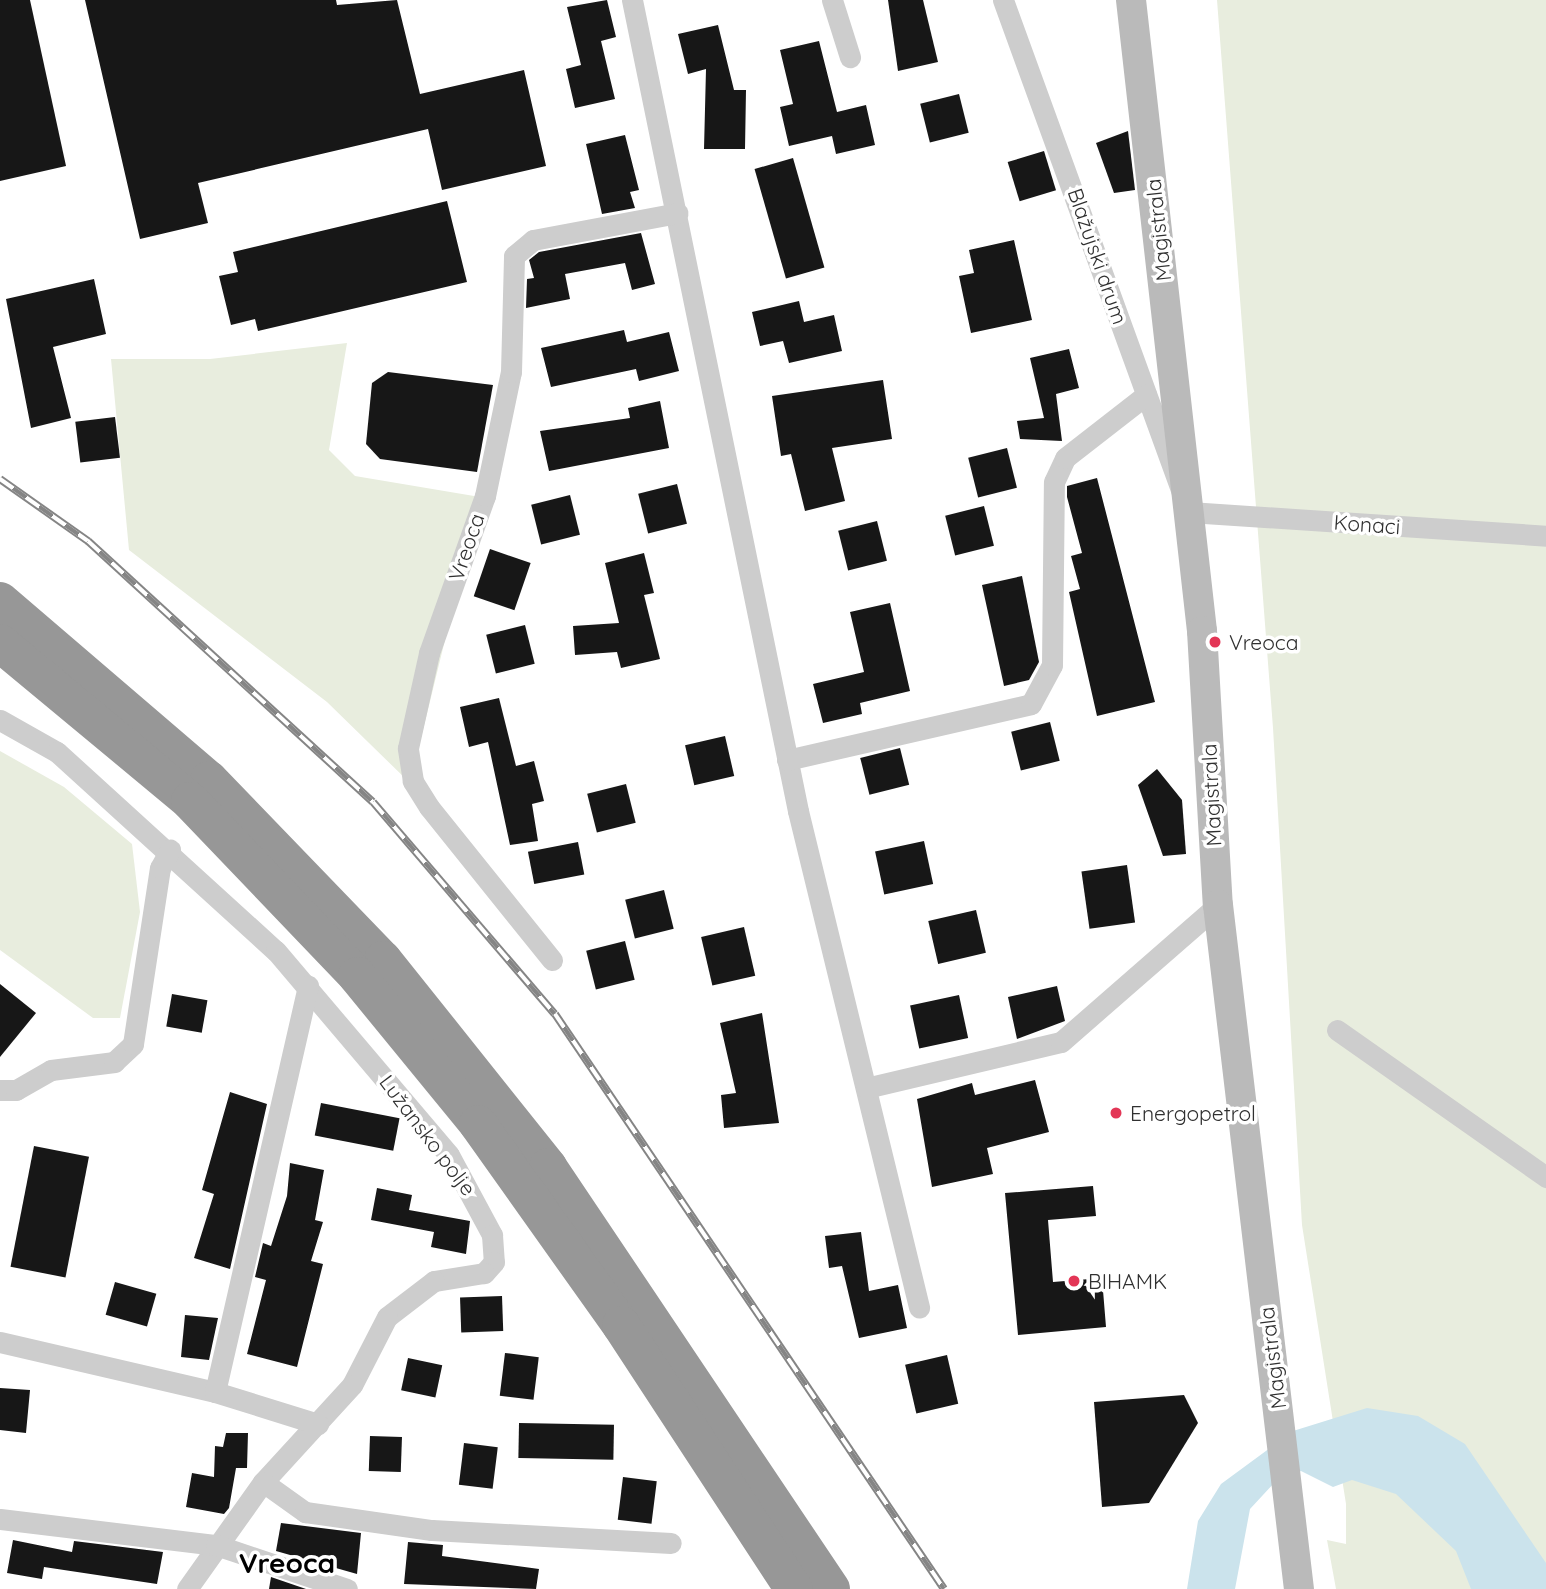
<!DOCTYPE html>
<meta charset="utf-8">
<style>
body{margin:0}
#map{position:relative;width:1546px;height:1589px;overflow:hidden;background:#fff;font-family:Quicksand,sans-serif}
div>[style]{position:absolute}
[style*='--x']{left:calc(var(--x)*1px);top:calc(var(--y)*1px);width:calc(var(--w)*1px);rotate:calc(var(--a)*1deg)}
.green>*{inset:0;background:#e8edde}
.water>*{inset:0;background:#cbe3ec}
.building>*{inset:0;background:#171717;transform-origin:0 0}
.street>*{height:21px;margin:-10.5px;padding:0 10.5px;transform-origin:10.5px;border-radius:10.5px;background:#cdcdcd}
.secondary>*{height:30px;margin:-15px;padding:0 15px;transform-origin:15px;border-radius:15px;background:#bababa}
.highway>*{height:38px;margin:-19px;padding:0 19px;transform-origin:19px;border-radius:19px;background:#979797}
.rail>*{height:8px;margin-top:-4px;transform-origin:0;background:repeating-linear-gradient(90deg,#fff 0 16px,#858585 0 32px);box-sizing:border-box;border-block:2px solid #858585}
.dots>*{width:19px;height:19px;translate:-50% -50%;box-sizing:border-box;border:4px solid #fff;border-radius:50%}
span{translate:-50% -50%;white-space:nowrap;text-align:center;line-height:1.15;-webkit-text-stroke:7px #fff;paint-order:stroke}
.street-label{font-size:21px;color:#303030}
.poi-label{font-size:21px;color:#303030}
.left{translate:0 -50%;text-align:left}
.district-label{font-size:28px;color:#000;font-weight:700}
</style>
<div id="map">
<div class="green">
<i style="clip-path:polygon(1217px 0,1546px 0,1546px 1589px,1336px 1589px,1327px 1540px,1346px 1544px,1346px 1504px,1302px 1225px,1273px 728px)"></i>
<i style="clip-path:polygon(347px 343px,329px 450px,355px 476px,480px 497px,410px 783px,327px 702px,129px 550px,111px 359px,210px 359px)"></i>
<i style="clip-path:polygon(0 751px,64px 787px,132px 844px,140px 912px,120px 1018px,93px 1018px,0 950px)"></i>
</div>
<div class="water">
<i style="clip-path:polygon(1367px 1408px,1418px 1416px,1465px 1444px,1546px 1563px,1546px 1589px,1471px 1589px,1456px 1551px,1396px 1494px,1352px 1480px,1333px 1487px,1301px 1471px,1275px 1482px,1250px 1509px,1235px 1589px,1187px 1589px,1198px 1521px,1221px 1484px,1293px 1431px)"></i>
</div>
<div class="building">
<i style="clip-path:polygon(0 0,30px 0,66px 166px,0 181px)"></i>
<i style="clip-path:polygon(85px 0,336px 0,337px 5px,397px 0,420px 94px,524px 70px,546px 166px,442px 190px,428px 129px,198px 183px,208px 223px,140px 239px)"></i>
<i style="clip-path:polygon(607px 0,616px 37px,601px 41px,615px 99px,575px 108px,566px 69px,581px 65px,567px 7px)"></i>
<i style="clip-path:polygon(888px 0,923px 0,938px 62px,898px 71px)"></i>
<i style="clip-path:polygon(718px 25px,734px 90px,746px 90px,745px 149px,704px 149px,706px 69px,688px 74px,678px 34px)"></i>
<i style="clip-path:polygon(819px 41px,837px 112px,866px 105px,875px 145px,836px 154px,832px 136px,789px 146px,780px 107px,793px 104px,780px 50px)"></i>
<i style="left:959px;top:94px;width:40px;height:40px;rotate:76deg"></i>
<i style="clip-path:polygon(1128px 131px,1135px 190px,1114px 193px,1096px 143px)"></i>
<i style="clip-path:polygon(625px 135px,639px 190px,630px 192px,635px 208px,602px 214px,586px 144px)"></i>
<i style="left:1044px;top:151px;width:41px;height:38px;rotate:73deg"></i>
<i style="left:793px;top:158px;width:114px;height:40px;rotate:74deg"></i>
<i style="clip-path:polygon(447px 201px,467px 282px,258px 331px,255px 319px,231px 325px,219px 276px,238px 272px,233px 252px)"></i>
<i style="clip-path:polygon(641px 233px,655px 284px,632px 290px,625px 263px,565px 274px,570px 299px,526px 308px,527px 279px,534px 278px,529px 260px,539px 252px)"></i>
<i style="clip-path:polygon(1014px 240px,1032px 320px,971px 333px,959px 276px,974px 273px,969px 250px)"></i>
<i style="clip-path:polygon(94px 279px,106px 334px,53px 347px,71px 418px,31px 428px,6px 299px)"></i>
<i style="clip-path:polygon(799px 301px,804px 322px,834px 315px,842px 351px,789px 363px,783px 341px,760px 346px,752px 312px)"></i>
<i style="clip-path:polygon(624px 330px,627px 342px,669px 332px,679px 371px,639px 381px,636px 369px,551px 387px,541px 348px)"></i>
<i style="clip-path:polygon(1069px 349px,1079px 388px,1056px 394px,1062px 441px,1020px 439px,1017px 421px,1044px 418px,1030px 358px)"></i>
<i style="clip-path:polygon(388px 372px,493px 385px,477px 472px,380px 459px,366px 444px,372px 383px)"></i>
<i style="clip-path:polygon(883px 380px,892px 439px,832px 448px,845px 501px,805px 511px,791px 454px,781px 456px,772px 396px)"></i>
<i style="clip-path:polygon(660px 401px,669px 448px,549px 471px,540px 431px,630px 418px,628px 408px)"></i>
<i style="left:115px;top:417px;width:41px;height:40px;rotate:83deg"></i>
<i style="left:1007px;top:448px;width:41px;height:40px;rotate:76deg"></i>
<i style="clip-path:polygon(1097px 478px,1155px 702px,1097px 716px,1069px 592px,1080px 589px,1071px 556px,1082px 553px,1067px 497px,1067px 486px)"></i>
<i style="left:677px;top:484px;width:41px;height:40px;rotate:76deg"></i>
<i style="left:570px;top:495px;width:41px;height:40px;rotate:76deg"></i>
<i style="left:984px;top:506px;width:41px;height:40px;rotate:76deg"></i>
<i style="left:877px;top:521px;width:41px;height:40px;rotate:76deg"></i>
<i style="left:490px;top:549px;width:43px;height:50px;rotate:19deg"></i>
<i style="clip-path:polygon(644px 553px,654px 593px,644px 595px,660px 659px,621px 668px,617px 652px,575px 655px,573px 626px,619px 623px,605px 563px)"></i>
<i style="clip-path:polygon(1022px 576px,1039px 662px,1029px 680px,1004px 686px,982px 585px)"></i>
<i style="clip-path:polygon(890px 603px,910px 691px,860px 703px,862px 714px,823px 723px,813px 684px,864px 672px,850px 612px)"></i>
<i style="left:525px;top:625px;width:40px;height:40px;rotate:76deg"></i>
<i style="clip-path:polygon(499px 698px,516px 766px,534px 761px,544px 801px,532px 804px,538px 841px,510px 845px,488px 742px,469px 747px,460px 707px)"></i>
<i style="left:1050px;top:722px;width:40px;height:40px;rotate:76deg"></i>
<i style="left:725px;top:736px;width:41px;height:41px;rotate:77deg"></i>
<i style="left:900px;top:748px;width:38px;height:41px;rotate:76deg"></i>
<i style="clip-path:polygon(1157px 769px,1182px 800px,1186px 854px,1163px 856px,1138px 785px)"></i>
<i style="left:626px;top:784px;width:40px;height:40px;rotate:76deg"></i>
<i style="left:924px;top:841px;width:44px;height:50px;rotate:78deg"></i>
<i style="left:578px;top:842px;width:33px;height:51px;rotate:79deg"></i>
<i style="left:1127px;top:865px;width:58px;height:46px;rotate:82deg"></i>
<i style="left:664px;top:890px;width:40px;height:40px;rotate:76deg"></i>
<i style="left:976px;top:910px;width:44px;height:49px;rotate:77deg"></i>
<i style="left:744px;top:927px;width:50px;height:44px;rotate:77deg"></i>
<i style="left:625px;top:941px;width:40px;height:40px;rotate:76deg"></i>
<i style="clip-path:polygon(0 984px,36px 1013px,0 1057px)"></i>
<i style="clip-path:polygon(1057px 986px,1065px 1021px,1017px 1039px,1008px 997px)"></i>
<i style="left:172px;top:994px;width:36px;height:33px;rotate:10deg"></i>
<i style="left:959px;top:995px;width:44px;height:50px;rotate:78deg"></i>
<i style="clip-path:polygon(762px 1013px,779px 1123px,724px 1128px,721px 1095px,736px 1093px,720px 1023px)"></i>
<i style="clip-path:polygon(1035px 1080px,1049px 1132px,987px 1148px,993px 1174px,932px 1187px,917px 1099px,972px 1083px,975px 1095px)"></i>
<i style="clip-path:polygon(230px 1092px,267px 1104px,230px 1269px,194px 1258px,214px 1194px,202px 1190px)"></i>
<i style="left:321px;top:1103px;width:80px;height:33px;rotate:11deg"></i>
<i style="left:34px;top:1146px;width:56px;height:123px;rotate:11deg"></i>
<i style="clip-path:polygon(290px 1163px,324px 1170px,315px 1220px,323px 1222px,311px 1261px,323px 1264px,297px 1367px,247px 1354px,266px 1280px,255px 1277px,263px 1243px,271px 1246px,287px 1196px)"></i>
<i style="clip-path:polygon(1093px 1186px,1096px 1216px,1048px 1220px,1053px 1282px,1102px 1278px,1106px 1327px,1018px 1335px,1005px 1193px)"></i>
<i style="clip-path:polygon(377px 1188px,412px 1195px,409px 1210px,470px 1221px,466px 1254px,431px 1247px,434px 1232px,371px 1220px)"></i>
<i style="clip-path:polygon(861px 1232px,869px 1291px,898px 1285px,907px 1328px,859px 1338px,842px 1266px,829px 1268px,825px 1236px)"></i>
<i style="left:115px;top:1282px;width:43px;height:34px;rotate:16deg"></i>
<i style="left:502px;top:1296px;width:35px;height:42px;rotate:88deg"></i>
<i style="clip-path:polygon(185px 1315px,218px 1318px,209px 1360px,181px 1357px)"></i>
<i style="left:505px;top:1353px;width:34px;height:43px;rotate:7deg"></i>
<i style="left:947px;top:1355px;width:50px;height:43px;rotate:77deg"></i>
<i style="left:408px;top:1358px;width:35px;height:33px;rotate:12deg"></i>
<i style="clip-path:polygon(0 1388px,30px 1390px,26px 1433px,0 1430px)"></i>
<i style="clip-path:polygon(1184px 1395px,1198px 1423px,1149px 1503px,1102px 1507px,1094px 1402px)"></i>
<i style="left:519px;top:1423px;width:95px;height:35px;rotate:1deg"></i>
<i style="clip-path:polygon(226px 1433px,248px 1433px,247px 1468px,236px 1468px,229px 1508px,224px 1514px,186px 1507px,192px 1473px,214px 1477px,215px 1446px,223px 1447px)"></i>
<i style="left:370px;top:1436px;width:32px;height:35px;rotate:2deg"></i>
<i style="left:464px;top:1443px;width:34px;height:42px;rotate:7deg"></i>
<i style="left:623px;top:1477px;width:34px;height:43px;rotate:7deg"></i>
<i style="clip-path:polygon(281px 1523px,361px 1533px,357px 1574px,276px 1551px)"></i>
<i style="clip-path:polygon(13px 1540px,72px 1552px,74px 1541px,163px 1552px,157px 1584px,44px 1567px,42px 1579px,7px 1573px)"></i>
<i style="clip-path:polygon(408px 1542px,443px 1545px,442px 1556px,539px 1569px,536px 1589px,404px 1584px)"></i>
<i style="clip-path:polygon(271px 1577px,306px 1589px,269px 1589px)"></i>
</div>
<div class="street">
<i style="--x:632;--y:0;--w:828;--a:78.43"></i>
<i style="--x:798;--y:811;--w:511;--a:76.29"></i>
<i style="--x:832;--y:0;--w:60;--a:72.5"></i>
<i style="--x:1003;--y:0;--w:545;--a:70.03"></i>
<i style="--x:1189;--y:512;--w:358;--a:3.8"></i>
<i style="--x:0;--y:720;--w:65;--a:29.3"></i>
<i style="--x:57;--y:752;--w:296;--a:42.3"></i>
<i style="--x:276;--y:951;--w:267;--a:49.7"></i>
<i style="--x:449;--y:1155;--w:91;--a:61.7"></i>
<i style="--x:492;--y:1235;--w:27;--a:86"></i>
<i style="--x:494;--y:1262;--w:15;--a:132"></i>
<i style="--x:484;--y:1273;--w:51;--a:170.9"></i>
<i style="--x:434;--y:1281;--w:59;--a:142.5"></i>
<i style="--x:387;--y:1317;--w:76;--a:117.2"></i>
<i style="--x:352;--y:1385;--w:132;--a:132.5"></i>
<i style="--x:263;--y:1482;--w:131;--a:125.4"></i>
<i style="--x:787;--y:760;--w:250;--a:-12.9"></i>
<i style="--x:1031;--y:704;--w:44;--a:-61.7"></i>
<i style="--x:1052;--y:665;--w:183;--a:-89.4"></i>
<i style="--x:1054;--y:482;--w:26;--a:-65"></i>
<i style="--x:1065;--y:458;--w:103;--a:-37.9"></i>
<i style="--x:552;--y:960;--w:196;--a:-128.8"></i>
<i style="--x:429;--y:807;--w:31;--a:-122"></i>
<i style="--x:413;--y:781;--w:33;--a:-99"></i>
<i style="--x:408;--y:748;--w:97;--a:-77.5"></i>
<i style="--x:429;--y:653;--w:167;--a:-70.4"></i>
<i style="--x:485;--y:496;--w:127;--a:-78.2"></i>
<i style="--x:511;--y:372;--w:116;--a:-88.5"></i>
<i style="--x:514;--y:256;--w:25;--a:-40"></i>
<i style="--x:533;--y:240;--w:147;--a:-10.6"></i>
<i style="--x:1337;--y:1030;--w:256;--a:35.1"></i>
<i style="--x:866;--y:1088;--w:200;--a:-13.3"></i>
<i style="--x:1061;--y:1042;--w:208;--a:-41.1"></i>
<i style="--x:0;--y:1090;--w:16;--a:0"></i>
<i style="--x:16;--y:1090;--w:40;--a:-29.7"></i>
<i style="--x:51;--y:1070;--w:64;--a:-7.2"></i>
<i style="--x:114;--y:1062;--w:26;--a:-43"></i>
<i style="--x:133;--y:1044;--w:178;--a:-81.3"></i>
<i style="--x:160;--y:868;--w:21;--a:-61"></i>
<i style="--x:0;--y:1342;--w:221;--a:13.1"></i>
<i style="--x:215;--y:1392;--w:108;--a:17.3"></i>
<i style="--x:215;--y:1392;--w:417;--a:-77.1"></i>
<i style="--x:263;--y:1482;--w:52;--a:35.5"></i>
<i style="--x:305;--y:1512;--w:128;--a:8.1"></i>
<i style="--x:432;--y:1530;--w:239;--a:3.1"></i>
<i style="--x:0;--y:1519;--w:218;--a:6.9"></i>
<i style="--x:216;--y:1545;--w:138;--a:18.6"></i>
</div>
<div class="secondary">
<i style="--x:1131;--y:0;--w:635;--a:83.58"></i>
<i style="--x:1202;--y:631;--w:274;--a:86.7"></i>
<i style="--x:1218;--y:905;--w:689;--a:83.25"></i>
</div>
<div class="highway">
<i style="--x:0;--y:601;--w:275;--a:40.6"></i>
<i style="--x:209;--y:780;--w:250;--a:46"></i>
<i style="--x:383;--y:960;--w:265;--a:51.4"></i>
<i style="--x:548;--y:1167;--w:508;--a:56.15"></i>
<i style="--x:0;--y:643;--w:247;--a:39.7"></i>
<i style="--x:190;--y:801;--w:242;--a:46.3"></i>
<i style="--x:357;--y:976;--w:191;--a:50.7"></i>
<i style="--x:478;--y:1124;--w:247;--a:54.6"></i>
<i style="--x:621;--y:1325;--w:316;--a:56.8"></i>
</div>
<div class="rail">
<i style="--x:0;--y:479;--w:108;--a:35.2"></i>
<i style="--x:88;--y:541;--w:386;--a:42.5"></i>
<i style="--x:373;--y:802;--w:279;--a:49.4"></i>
<i style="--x:555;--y:1014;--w:694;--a:55.92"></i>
</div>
<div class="dots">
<i style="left:1215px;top:642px;background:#e33656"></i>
<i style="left:1116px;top:1113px;background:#e33656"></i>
<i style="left:1074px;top:1281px;background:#e33656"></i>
</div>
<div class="street-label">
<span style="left:1158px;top:230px;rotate:-96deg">Magistrala</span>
<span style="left:1098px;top:256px;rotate:71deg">Blažujski drum</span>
<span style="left:1367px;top:524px;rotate:4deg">Konaci</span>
<span style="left:466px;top:547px;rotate:-71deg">Vreoca</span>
<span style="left:1211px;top:795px;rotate:-93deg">Magistrala</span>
<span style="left:428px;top:1135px;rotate:53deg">Lužansko polje</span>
<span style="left:1272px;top:1358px;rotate:-97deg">Magistrala</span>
</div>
<div class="poi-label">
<span class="left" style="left:1229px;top:642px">Vreoca</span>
<span class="left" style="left:1130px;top:1113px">Energopetrol</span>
<span class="left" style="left:1088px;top:1281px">BIHAMK</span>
</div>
<div class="district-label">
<span style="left:287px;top:1563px">Vreoca</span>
</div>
</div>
